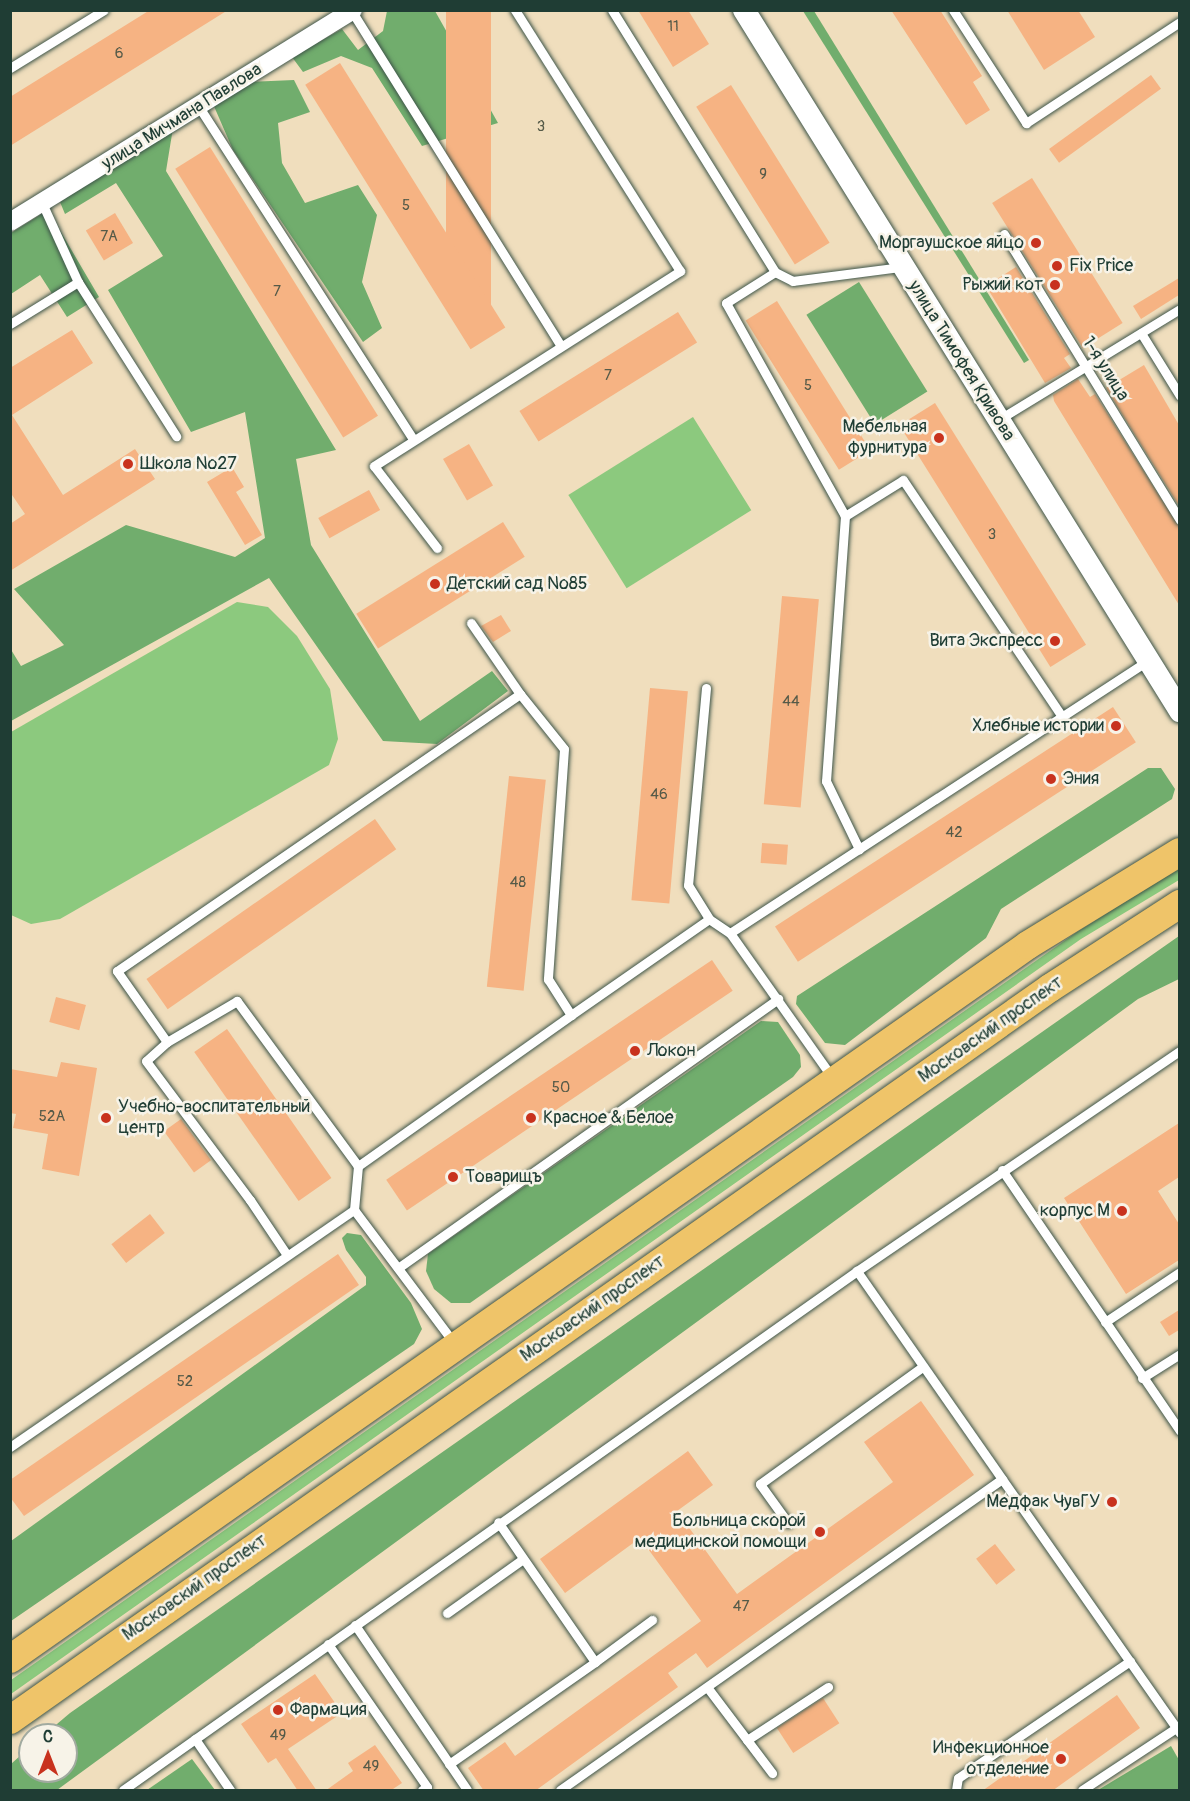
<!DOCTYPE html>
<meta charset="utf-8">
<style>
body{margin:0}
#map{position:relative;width:1190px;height:1801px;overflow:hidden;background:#f0debd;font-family:Pangolin,sans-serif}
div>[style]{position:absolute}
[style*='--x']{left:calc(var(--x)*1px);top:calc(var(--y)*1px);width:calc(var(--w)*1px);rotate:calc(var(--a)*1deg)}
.green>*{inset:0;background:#8cc97e;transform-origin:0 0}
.forest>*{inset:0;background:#71ad6d;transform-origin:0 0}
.building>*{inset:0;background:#f6b383;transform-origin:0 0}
.roads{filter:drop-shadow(0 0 2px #3e5549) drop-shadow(0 0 2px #3e5549)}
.service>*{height:9px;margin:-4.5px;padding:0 4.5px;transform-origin:4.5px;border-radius:4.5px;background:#fff}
.minor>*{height:18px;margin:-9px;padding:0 9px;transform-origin:9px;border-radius:9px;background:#fff}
.tertiary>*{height:22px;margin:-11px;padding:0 11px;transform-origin:11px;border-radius:11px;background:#fff}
.primary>*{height:28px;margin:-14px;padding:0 14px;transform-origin:14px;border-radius:14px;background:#efc469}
.dots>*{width:16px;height:16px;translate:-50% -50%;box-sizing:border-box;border:3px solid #f7f3e8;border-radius:50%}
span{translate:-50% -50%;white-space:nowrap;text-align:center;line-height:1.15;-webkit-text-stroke:5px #f7f3e8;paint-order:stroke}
.number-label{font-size:15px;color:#555a48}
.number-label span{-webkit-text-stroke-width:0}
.street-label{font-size:18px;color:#1f3d34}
.poi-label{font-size:18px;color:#1f3d34}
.right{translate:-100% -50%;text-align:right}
.left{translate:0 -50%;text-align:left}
.frame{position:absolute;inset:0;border:12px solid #1f3d34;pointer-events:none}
.north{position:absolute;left:18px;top:1723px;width:60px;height:60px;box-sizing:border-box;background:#f7f3e8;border:2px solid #a1aaa0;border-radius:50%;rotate:0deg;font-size:16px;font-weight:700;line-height:24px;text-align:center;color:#1f3d34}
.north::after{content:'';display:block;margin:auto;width:21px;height:27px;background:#c8321e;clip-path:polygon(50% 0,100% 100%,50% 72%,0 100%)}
</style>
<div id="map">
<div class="green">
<i style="left:693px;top:417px;width:110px;height:147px;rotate:58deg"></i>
<i style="clip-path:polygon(237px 602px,268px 607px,297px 636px,330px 689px,338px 739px,329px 765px,60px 919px,31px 924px,11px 915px,11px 732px)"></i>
<i style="clip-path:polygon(1179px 868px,1179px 880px,1081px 939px,11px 1694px,11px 1680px,1077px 932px)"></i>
</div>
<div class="forest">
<i style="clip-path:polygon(387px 11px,435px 11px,498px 123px,422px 146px,372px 68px,341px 56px,303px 72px,292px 57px,342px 29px,358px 50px,383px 31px)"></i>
<i style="clip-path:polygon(803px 11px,814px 11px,1029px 360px,1024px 363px)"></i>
<i style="clip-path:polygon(294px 80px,310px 112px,278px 123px,282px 163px,305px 203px,358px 185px,377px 215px,362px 282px,382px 328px,363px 342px,233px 150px,213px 104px,249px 82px)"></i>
<i style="clip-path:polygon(173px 128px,166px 171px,336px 450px,296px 459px,311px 545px,420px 721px,492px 671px,508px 691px,437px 744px,383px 741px,269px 578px,11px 721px,10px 648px,21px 666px,64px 645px,14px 589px,126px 525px,235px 557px,265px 538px,245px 412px,191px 432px,108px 290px,163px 256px,116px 183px,65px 214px,60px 202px)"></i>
<i style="clip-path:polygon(48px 210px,99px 297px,67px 317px,40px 275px,11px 294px,11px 233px)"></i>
<i style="left:859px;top:282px;width:129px;height:62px;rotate:58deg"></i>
<i style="clip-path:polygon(1148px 768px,1161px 768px,1175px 789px,1172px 799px,1001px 909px,986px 938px,845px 1045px,825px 1043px,796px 1004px,797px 996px)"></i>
<i style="clip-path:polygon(1179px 936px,1179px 979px,1138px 999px,57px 1790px,11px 1790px,11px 1764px,30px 1747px,30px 1771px,66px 1771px,66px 1735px,44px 1735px,70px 1713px)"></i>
<i style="clip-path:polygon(761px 1021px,778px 1022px,800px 1055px,801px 1067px,793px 1077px,470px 1303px,451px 1303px,434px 1289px,426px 1271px,428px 1254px)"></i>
<i style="clip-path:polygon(347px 1233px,361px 1235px,411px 1303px,422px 1329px,414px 1344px,11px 1621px,11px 1541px,366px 1285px,366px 1277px,346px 1250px,342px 1238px)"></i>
<i style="clip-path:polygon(1171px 1746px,1179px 1760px,1179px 1790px,1098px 1790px)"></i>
<i style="clip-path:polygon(192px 1759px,215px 1790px,147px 1790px)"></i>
</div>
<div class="building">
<i style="clip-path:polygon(150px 10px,228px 10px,10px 146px,10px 97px)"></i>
<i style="left:446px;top:10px;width:45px;height:298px"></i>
<i style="clip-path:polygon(638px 10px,688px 10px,709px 44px,673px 67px)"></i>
<i style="clip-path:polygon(891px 10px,940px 10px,982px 76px,973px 82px,990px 110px,966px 125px)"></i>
<i style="clip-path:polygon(1007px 10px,1078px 10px,1095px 37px,1044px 70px)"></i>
<i style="left:340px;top:63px;width:312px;height:41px;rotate:58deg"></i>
<i style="left:1151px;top:75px;width:17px;height:126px;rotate:54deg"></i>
<i style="left:731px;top:85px;width:186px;height:41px;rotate:58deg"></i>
<i style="left:210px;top:147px;width:317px;height:41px;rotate:58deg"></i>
<i style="left:1032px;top:178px;width:171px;height:47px;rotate:58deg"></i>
<i style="left:115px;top:213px;width:35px;height:34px;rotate:59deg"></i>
<i style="clip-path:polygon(1016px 267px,1070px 354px,1064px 358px,1071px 368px,1045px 383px,986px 286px)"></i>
<i style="clip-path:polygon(1179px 278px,1179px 295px,1141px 319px,1133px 306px)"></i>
<i style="left:777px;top:301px;width:176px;height:37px;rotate:58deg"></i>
<i style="left:678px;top:312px;width:36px;height:187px;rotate:58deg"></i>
<i style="clip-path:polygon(72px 330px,93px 363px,12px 415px,63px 495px,135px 449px,155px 479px,10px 571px,10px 524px,25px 514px,10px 492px,10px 368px)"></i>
<i style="clip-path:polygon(1144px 365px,1179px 425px,1179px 506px,1106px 388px)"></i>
<i style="clip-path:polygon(1078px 379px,1090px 397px,1095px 394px,1179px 527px,1179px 605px,1054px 401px,1053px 395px)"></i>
<i style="left:935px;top:403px;width:285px;height:42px;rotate:58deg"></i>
<i style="left:469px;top:444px;width:48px;height:30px;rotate:60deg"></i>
<i style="clip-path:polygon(232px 467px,244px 487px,236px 492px,262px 535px,245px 545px,207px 482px)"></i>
<i style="left:369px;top:490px;width:23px;height:58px;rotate:61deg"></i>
<i style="left:503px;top:522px;width:41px;height:173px;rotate:58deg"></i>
<i style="left:782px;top:596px;width:37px;height:209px;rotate:5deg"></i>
<i style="clip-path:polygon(501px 615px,511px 631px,493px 642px,481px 626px)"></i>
<i style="left:650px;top:688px;width:38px;height:213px;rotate:5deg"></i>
<i style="left:1113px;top:707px;width:42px;height:403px;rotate:57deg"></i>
<i style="left:509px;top:776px;width:37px;height:212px;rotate:6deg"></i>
<i style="left:375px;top:819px;width:37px;height:279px;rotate:55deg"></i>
<i style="left:762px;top:843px;width:26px;height:20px;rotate:4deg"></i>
<i style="left:712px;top:960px;width:37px;height:393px;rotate:56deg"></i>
<i style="left:56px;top:997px;width:31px;height:26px;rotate:15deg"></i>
<i style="left:227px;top:1029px;width:182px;height:40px;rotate:55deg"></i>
<i style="clip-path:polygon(61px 1062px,97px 1068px,79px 1176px,42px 1169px,48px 1134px,13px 1128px,16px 1114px,10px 1113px,10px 1069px,57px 1077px)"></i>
<i style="left:181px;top:1119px;width:51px;height:21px;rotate:54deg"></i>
<i style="clip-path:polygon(1179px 1123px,1179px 1177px,1158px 1191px,1179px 1224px,1179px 1260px,1126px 1294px,1064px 1198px)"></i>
<i style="left:150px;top:1214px;width:24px;height:49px;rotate:52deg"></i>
<i style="clip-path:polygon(338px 1254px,359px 1285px,24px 1516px,10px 1497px,10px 1480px)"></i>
<i style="clip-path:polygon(1179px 1310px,1179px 1330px,1169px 1336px,1160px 1322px)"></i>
<i style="clip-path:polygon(921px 1401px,974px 1475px,707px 1668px,696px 1653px,668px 1673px,678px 1687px,535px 1791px,484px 1791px,468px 1768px,505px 1742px,515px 1756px,701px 1621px,640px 1538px,565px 1593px,540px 1559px,688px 1451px,713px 1485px,677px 1511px,737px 1594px,893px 1482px,864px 1442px)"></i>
<i style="left:995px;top:1544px;width:33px;height:24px;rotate:52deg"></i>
<i style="clip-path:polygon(315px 1674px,342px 1713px,288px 1749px,317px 1791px,298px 1791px,276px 1758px,268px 1763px,241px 1724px)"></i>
<i style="clip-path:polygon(1117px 1695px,1140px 1728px,1052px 1791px,982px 1791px)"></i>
<i style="left:823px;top:1698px;width:30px;height:55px;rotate:57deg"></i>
<i style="clip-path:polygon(375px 1745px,402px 1783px,390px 1791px,325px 1791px,353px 1771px,348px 1763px)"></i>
</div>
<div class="roads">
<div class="service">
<i style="--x:351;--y:10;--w:396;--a:58"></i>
<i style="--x:612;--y:10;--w:309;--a:58.1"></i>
<i style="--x:775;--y:272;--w:58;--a:147.7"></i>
<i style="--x:726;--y:303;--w:244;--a:60.8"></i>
<i style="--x:845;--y:516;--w:266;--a:94.1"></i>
<i style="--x:826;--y:781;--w:76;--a:64.1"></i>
<i style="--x:953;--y:10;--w:135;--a:57.1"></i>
<i style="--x:1026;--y:123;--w:184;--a:-33.3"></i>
<i style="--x:10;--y:68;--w:110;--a:-31.7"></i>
<i style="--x:199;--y:107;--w:395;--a:57.2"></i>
<i style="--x:42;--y:203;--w:87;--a:65.5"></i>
<i style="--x:78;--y:282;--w:183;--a:57.5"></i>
<i style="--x:1004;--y:234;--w:336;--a:58.4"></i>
<i style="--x:775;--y:272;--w:20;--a:27"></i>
<i style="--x:793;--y:281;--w:109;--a:-7.4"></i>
<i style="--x:10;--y:324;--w:80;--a:-31.7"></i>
<i style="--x:1141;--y:333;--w:74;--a:58.2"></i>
<i style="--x:998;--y:420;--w:213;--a:-31.4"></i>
<i style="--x:845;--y:516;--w:68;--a:-31.8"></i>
<i style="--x:903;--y:480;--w:285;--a:56.1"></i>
<i style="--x:437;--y:548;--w:103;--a:-127.5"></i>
<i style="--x:374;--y:466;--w:363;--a:-32.5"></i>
<i style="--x:680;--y:271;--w:309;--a:-122.3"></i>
<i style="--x:471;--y:623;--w:86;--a:55.4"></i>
<i style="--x:706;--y:688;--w:198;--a:95.2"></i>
<i style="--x:688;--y:885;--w:40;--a:58"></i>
<i style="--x:730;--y:933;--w:499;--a:-33.1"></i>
<i style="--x:167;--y:1042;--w:28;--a:138"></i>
<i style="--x:146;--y:1061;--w:174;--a:53.2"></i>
<i style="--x:250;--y:1200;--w:66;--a:56.1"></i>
<i style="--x:358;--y:1166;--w:205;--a:-126.3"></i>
<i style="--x:237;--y:1001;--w:81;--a:149.6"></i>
<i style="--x:167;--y:1042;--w:87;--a:-125.2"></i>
<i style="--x:117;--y:971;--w:489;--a:-34.5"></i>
<i style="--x:520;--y:694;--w:70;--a:51.3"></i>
<i style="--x:564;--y:749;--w:231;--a:94"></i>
<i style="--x:548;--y:979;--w:43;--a:57.4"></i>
<i style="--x:1002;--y:1170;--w:316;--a:55.7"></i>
<i style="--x:398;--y:1268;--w:466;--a:-35.3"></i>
<i style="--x:1105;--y:1322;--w:90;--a:-33.7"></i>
<i style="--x:454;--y:1343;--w:166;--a:-126.9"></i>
<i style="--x:354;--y:1210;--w:44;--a:-84.8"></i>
<i style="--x:358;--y:1166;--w:261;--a:-35.3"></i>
<i style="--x:571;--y:1015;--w:168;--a:-34.8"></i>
<i style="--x:709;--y:919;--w:25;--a:34"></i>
<i style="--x:730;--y:933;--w:176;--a:54.7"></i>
<i style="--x:1142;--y:1378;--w:45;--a:-32.3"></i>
<i style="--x:10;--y:1447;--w:418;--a:-34.6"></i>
<i style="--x:1002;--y:1479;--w:310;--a:55"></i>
<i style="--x:788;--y:1523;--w:48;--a:-125.7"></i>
<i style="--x:760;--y:1484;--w:200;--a:-35.8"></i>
<i style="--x:447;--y:1613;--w:93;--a:-35.4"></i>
<i style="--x:355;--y:1625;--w:199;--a:55.8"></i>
<i style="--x:328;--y:1644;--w:174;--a:55.3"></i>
<i style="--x:427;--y:1787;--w:6;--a:149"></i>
<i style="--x:595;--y:1662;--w:71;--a:-36.4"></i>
<i style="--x:707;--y:1687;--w:108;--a:52.9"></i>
<i style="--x:195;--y:1739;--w:62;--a:55.5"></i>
<i style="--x:747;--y:1740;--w:97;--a:-33.2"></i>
<i style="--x:449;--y:1764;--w:178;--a:-34.9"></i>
<i style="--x:595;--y:1662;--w:170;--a:-124.7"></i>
<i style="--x:123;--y:1790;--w:899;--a:-35.26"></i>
<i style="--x:857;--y:1271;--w:391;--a:-34.3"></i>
<i style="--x:560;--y:1790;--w:540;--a:-35.13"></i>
<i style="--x:1002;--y:1479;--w:254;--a:-124.9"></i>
<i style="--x:956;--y:1790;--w:12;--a:-81"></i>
<i style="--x:958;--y:1778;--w:208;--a:-34.2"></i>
<i style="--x:1082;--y:1790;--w:113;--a:-33.4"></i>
</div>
<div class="minor">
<i style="--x:10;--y:222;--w:403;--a:-31.7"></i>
</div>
<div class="tertiary">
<i style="--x:744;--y:10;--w:826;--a:58.12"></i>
</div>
<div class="primary">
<i style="--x:10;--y:1659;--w:1243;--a:-35.04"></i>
<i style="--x:1028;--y:945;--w:178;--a:-31.5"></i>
<i style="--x:10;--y:1720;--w:1272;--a:-35.14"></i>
<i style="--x:1050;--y:988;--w:155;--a:-32.9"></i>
</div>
</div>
<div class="dots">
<i style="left:1036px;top:243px;background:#c8321e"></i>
<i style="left:1057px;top:266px;background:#c8321e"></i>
<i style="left:1055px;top:285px;background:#c8321e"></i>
<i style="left:939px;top:438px;background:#c8321e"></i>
<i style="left:128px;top:464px;background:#c8321e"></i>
<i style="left:435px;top:584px;background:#c8321e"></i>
<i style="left:1055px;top:641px;background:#c8321e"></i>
<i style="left:1116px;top:726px;background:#c8321e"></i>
<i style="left:1051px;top:779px;background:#c8321e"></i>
<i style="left:635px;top:1051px;background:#c8321e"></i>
<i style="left:106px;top:1118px;background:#c8321e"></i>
<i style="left:531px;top:1118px;background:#c8321e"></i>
<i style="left:453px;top:1177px;background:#c8321e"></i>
<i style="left:1122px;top:1211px;background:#c8321e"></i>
<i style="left:1112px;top:1502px;background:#c8321e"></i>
<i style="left:820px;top:1532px;background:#c8321e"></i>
<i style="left:278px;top:1710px;background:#c8321e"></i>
<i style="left:1061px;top:1759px;background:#c8321e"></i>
</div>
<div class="number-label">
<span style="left:673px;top:27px">11</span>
<span style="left:119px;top:54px">6</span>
<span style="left:541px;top:127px">3</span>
<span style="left:763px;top:175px">9</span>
<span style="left:406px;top:206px">5</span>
<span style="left:109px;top:237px">7А</span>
<span style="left:277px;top:292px">7</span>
<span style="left:608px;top:376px">7</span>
<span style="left:808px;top:386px">5</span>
<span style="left:992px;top:535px">3</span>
<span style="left:791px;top:702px">44</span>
<span style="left:659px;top:795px">46</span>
<span style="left:954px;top:833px">42</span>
<span style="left:518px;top:883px">48</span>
<span style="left:561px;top:1088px">50</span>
<span style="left:52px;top:1117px">52А</span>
<span style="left:185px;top:1382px">52</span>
<span style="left:741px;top:1607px">47</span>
<span style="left:278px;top:1736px">49</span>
<span style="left:371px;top:1767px">49</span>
</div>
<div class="street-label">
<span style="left:182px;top:117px;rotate:-32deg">улица Мичмана Павлова</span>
<span style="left:961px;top:361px;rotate:58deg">улица Тимофея Кривова</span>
<span style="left:1105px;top:369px;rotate:58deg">1-я улица</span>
<span style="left:991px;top:1030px;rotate:-35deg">Московский проспект</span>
<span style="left:593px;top:1309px;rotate:-35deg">Московский проспект</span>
<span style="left:195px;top:1588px;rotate:-35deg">Московский проспект</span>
</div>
<div class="poi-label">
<span class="right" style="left:1024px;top:243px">Моргаушское яйцо</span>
<span class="left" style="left:1069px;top:266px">Fix Price</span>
<span class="right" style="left:1043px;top:285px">Рыжий кот</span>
<span class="right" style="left:927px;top:438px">Мебельная<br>фурнитура</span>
<span class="left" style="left:140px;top:464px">Школа №27</span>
<span class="left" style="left:447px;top:584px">Детский сад №85</span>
<span class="right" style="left:1043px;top:641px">Вита Экспресс</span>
<span class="right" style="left:1104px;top:726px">Хлебные истории</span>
<span class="left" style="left:1063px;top:779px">Эния</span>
<span class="left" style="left:647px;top:1051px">Локон</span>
<span class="left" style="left:118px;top:1118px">Учебно-воспитательный<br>центр</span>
<span class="left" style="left:543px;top:1118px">Красное &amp; Белое</span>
<span class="left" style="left:465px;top:1177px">Товарищъ</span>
<span class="right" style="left:1110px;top:1211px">корпус М</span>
<span class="right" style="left:1100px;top:1502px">Медфак ЧувГУ</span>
<span class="right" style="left:806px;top:1532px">Больница скорой<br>медицинской помощи</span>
<span class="left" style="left:290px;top:1710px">Фармация</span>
<span class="right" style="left:1049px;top:1759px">Инфекционное<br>отделение</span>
</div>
<div class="frame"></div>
<div class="north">С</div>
</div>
